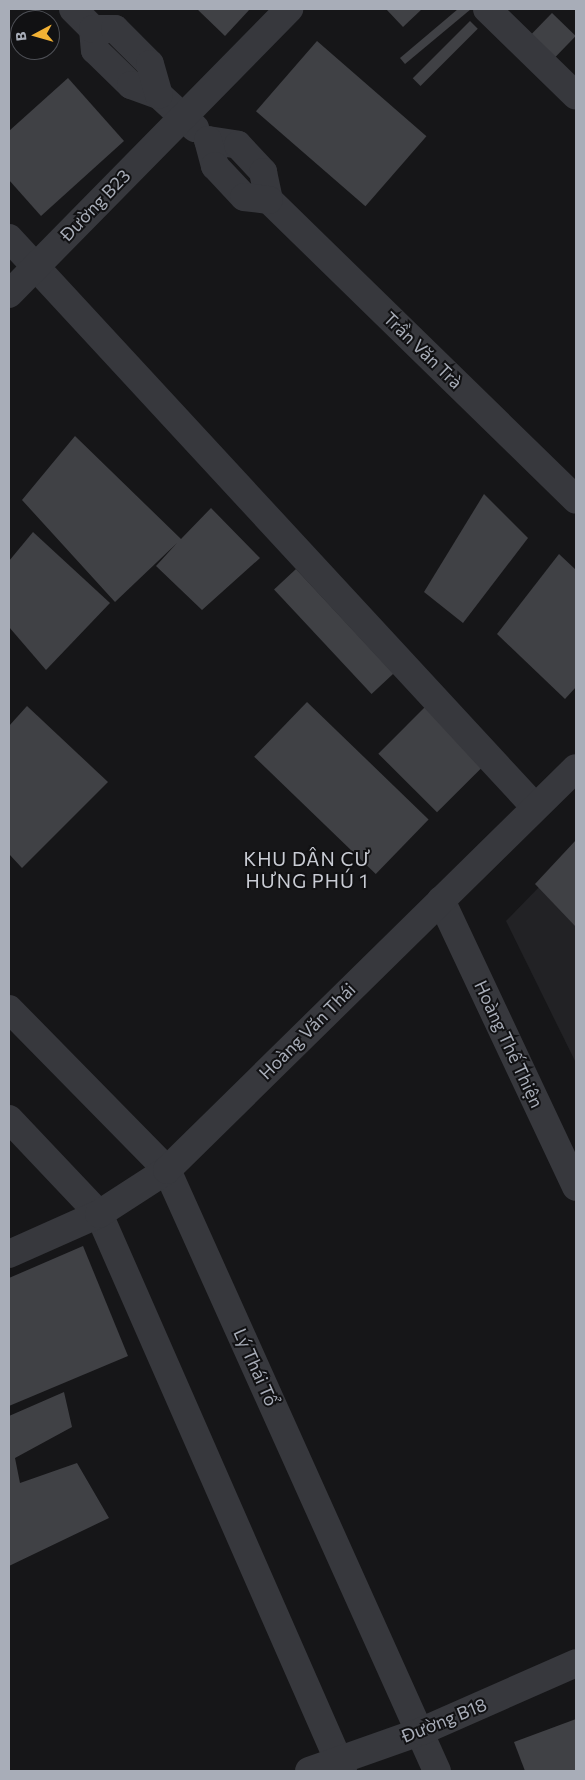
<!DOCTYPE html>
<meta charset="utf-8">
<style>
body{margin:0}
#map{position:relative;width:585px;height:1780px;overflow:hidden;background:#161618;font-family:Commissioner,sans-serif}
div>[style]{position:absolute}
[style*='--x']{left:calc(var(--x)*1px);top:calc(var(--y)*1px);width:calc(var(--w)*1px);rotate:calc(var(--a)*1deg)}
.built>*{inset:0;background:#222225}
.building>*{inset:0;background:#404145;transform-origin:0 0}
.minor>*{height:28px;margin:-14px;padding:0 14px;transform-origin:14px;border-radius:14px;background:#37383d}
span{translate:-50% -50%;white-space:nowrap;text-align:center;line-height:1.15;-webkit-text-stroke:4px #111113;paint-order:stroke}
.street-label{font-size:18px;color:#a8adb8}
.neighbourhood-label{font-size:19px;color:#c9ccd4;letter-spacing:1px}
.frame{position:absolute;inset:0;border:10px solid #a8adb8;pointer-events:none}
.north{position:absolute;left:10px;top:10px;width:50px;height:50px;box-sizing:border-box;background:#111113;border:1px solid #4d4f55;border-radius:50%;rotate:264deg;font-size:14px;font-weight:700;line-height:20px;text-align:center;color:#a8adb8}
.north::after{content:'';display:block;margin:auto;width:18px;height:22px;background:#f2b134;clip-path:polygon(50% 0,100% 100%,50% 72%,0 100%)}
</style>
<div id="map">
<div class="built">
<i style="clip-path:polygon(576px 849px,576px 1063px,506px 921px)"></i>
</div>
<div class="building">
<i style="clip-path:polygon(197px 9px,250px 9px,225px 36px)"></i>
<i style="clip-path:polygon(386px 9px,422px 9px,403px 27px)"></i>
<i style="clip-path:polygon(458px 9px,471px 9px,405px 64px,400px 58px)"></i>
<i style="left:552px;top:13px;width:33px;height:38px;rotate:44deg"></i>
<i style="left:470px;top:21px;width:11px;height:81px;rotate:45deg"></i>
<i style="left:317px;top:41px;width:145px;height:93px;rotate:41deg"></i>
<i style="clip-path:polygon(68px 78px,124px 141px,41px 216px,9px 180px,9px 131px)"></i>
<i style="clip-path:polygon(75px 436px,181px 539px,211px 508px,260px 558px,202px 610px,156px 566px,177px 543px,115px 602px,22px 500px)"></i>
<i style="clip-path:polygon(484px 494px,528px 538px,463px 623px,424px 592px)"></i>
<i style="clip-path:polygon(33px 532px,110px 603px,46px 670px,9px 627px,9px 561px)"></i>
<i style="clip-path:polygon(559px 554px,576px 570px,576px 687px,565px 699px,497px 634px)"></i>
<i style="left:296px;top:569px;width:143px;height:30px;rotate:47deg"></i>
<i style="left:307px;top:702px;width:169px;height:76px;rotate:44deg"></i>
<i style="clip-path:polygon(27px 706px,108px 782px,22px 868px,9px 854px,9px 726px)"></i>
<i style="left:425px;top:707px;width:83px;height:66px;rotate:45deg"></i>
<i style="clip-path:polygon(576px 840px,576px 927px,535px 884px)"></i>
<i style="clip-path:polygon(83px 1246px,128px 1356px,9px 1406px,9px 1278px)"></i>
<i style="clip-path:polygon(64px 1392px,72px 1427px,15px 1458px,20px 1483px,77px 1463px,109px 1518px,9px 1566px,9px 1416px)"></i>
<i style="clip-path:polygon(576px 1719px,576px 1771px,525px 1771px,514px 1742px)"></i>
</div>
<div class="minor">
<i style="--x:73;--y:9;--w:28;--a:45"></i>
<i style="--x:93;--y:29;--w:21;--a:85"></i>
<i style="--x:95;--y:50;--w:50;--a:44.2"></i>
<i style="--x:131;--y:85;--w:30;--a:20"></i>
<i style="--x:159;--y:95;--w:49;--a:42.5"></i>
<i style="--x:487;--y:9;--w:124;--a:44.3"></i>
<i style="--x:93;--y:29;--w:22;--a:0"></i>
<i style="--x:115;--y:29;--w:49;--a:45"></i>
<i style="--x:150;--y:64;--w:32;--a:74"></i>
<i style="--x:208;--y:140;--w:30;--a:9"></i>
<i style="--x:238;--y:145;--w:37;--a:47"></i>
<i style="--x:263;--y:172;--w:29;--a:78"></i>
<i style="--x:269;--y:200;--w:429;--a:44.3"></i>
<i style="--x:208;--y:140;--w:27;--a:75"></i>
<i style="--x:215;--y:166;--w:42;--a:46.9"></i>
<i style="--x:244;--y:197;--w:25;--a:7"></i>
<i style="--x:9;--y:238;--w:775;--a:47.25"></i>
<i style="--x:9;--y:294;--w:400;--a:-45.5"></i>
<i style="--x:441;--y:900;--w:317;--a:64.8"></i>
<i style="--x:9;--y:1009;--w:226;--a:45.5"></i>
<i style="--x:167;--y:1170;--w:659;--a:65.81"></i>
<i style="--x:9;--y:1119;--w:131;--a:46.5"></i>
<i style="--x:99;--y:1214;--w:608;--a:66.34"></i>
<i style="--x:9;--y:1254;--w:98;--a:-24"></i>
<i style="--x:99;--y:1214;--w:81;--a:-32.9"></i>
<i style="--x:167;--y:1170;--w:573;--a:-44.51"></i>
<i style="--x:309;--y:1771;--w:120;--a:-19.5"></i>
<i style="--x:422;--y:1731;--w:168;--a:-23.8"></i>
</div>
<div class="street-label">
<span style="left:95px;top:205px;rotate:-46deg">Đường B23</span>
<span style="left:423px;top:350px;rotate:44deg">Trần Văn Trà</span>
<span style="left:307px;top:1031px;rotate:-45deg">Hoàng Văn Thái</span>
<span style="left:509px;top:1044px;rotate:65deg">Hoàng Thế Thiện</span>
<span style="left:256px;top:1367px;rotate:66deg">Lý Thái Tổ</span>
<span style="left:444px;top:1720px;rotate:-22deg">Đường B18</span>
</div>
<div class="neighbourhood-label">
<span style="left:307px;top:870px">KHU DÂN CƯ<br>HƯNG PHÚ 1</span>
</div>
<div class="frame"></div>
<div class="north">B</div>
</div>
